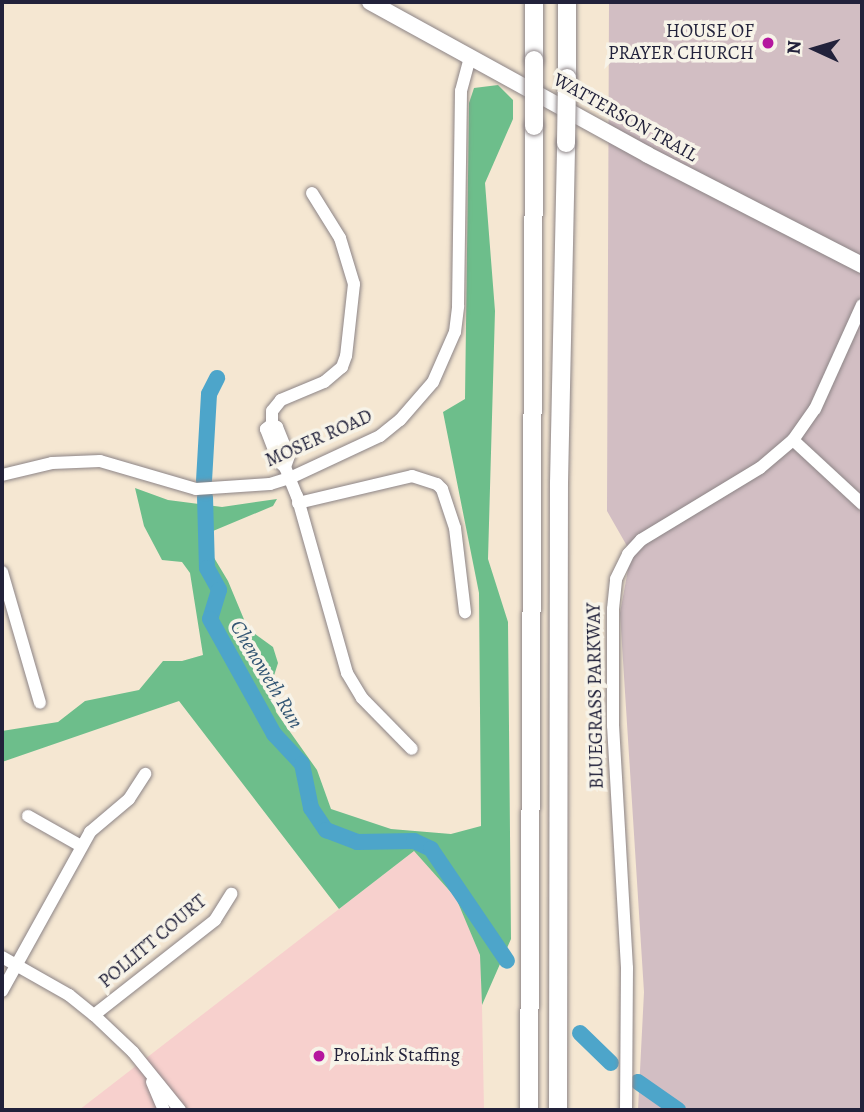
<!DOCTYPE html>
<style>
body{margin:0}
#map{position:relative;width:864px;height:1112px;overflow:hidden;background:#f5e7d2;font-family:Alegreya,serif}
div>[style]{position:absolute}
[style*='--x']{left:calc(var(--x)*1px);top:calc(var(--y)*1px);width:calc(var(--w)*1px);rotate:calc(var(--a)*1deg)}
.built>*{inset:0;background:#f7d0cd}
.industrial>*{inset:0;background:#d2bec3}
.forest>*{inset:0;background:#6dbe8b}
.river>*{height:16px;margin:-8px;padding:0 8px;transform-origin:8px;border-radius:8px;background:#4da5ca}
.roads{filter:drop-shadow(0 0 2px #8c8486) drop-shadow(0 0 2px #8c8486)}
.minor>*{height:12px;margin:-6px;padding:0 6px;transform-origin:6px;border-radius:6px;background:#fff}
.major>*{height:16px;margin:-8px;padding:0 8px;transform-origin:8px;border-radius:8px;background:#fff}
.highway>*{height:18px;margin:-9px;padding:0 9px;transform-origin:9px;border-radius:9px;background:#fff}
.bridges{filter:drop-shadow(0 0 2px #8c8486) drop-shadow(0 0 2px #8c8486)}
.highway-bridge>*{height:18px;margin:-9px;padding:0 9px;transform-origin:9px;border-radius:9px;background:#fff}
.dots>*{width:19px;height:19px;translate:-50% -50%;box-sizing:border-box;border:4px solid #f7f3e8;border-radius:50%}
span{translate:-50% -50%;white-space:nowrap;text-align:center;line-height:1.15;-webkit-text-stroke:7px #f7f3e8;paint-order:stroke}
.poi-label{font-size:19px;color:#22223b}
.right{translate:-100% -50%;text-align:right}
.left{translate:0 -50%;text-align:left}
.street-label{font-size:19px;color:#22223b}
.water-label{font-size:21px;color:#335674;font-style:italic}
.frame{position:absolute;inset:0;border:4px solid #22223b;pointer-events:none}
.north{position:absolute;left:780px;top:14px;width:70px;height:70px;-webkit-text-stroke:5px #f7f3e8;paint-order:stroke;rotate:274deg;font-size:19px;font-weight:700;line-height:28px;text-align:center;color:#22223b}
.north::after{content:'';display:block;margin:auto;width:24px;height:32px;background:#22223b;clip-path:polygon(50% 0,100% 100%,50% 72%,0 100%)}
</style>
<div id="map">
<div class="built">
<i style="clip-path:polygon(414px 851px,456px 898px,481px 955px,484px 1110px,79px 1110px)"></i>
</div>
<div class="industrial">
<i style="clip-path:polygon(609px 2px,862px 2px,862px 1110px,638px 1110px,644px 992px,620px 613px,631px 553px,607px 511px)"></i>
</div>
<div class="forest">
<i style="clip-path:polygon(498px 85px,513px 100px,513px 119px,485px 183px,495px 311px,488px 559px,508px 622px,511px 939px,482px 1005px,480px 955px,456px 898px,414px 851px,339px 909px,179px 701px,2px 762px,2px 731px,58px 722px,85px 701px,139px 690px,163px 661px,182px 661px,203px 655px,190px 573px,182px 562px,162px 560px,144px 526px,135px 488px,168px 500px,222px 507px,277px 499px,273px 506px,213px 531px,213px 556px,228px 581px,248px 629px,273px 647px,278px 663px,272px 682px,276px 712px,317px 770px,331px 809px,391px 829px,451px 834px,481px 826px,479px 593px,443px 412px,465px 399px,469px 103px,474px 88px)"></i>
</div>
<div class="river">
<i style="--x:204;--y:481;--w:87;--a:-86.7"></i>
<i style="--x:209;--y:394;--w:18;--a:-63"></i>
<i style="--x:205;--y:497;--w:71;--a:88.4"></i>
<i style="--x:207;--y:568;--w:25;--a:61"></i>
<i style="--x:219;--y:590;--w:30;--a:107"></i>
<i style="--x:210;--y:619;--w:132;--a:60.9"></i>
<i style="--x:274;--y:734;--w:41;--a:47"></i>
<i style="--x:302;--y:764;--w:45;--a:78.4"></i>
<i style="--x:311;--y:808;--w:27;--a:56"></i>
<i style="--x:326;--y:830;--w:33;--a:21"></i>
<i style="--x:357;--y:842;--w:57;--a:-1"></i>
<i style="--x:414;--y:841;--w:19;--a:25"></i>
<i style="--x:431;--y:849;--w:135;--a:55.8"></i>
<i style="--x:580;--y:1033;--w:43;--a:44.1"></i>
<i style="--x:638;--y:1082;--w:49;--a:35"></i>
</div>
<div class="roads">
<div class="minor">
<i style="--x:312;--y:193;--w:53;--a:58.1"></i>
<i style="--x:340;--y:238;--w:48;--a:73.1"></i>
<i style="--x:354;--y:284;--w:72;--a:96.3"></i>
<i style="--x:346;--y:356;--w:12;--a:110"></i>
<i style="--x:342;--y:367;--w:23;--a:140"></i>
<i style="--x:324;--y:382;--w:47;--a:157.3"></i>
<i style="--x:281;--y:400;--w:14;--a:129"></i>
<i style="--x:272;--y:411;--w:13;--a:90"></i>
<i style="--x:272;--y:424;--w:8;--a:140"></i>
<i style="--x:266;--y:429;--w:34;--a:69"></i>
<i style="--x:278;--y:461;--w:9;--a:41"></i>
<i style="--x:285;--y:467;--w:31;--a:68"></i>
<i style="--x:297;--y:496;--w:184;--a:74.2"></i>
<i style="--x:347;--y:673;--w:29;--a:59"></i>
<i style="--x:362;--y:698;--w:71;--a:45.6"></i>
<i style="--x:272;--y:424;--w:6;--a:31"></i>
<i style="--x:277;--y:427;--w:31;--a:68"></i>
<i style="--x:289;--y:456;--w:12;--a:110"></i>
<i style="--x:793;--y:440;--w:94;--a:42.8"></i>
<i style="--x:2;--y:475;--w:51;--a:-13.5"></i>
<i style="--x:52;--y:463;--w:48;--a:-2.4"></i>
<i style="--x:100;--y:461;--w:100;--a:16.3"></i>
<i style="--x:196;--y:489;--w:74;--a:-3.9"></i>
<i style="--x:270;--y:484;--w:21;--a:-17"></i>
<i style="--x:290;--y:478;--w:99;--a:-25"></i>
<i style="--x:380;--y:436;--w:26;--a:-39"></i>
<i style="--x:400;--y:420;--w:50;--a:-49"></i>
<i style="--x:433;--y:382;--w:55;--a:-66.3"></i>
<i style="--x:455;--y:332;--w:26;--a:-83"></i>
<i style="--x:458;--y:306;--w:215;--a:-89.2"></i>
<i style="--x:461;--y:91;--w:34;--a:-75"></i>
<i style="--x:298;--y:503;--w:117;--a:-13.3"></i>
<i style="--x:412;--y:476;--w:26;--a:18"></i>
<i style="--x:437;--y:484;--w:7;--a:45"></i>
<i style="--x:442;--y:489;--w:41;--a:71.6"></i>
<i style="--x:455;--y:528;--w:85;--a:83.2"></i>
<i style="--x:2;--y:572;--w:136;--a:73.8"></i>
<i style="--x:28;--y:816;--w:61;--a:29.5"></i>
<i style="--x:2;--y:957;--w:77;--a:29.6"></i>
<i style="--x:69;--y:995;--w:32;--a:39"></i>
<i style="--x:94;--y:1015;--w:54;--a:43.5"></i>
<i style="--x:133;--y:1052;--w:75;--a:51"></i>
<i style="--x:2;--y:991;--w:182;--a:-61"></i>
<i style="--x:90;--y:832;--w:51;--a:-40.2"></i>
<i style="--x:129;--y:799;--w:30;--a:-57"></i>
<i style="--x:94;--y:1015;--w:154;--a:-38.1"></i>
<i style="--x:215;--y:920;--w:31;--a:-58"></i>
<i style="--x:152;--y:1082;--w:30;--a:67"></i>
<i style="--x:626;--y:1110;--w:142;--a:-89.6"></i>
<i style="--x:627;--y:968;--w:242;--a:-93.3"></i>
<i style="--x:613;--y:726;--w:117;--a:-90"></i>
<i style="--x:613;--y:609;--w:30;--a:-84"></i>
<i style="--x:616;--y:579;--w:28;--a:-64"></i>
<i style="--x:628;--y:554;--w:19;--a:-47"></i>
<i style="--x:641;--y:540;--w:139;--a:-31.2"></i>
<i style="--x:760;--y:468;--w:43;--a:-40.3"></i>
<i style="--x:793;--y:440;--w:38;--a:-55"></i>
<i style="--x:815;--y:409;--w:114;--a:-65.7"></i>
</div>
<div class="major">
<i style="--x:370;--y:2;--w:317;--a:28.8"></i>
<i style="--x:648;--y:155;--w:241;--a:27.2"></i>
</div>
<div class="highway">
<i style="--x:567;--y:2;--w:76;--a:90"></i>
<i style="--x:534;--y:60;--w:58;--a:-90"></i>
<i style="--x:529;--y:1110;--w:984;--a:-89.71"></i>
<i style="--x:558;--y:1110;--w:627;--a:-89.91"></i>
<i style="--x:559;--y:483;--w:340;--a:-88.8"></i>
</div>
</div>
<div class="bridges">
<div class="highway-bridge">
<i style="--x:534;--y:126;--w:66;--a:-90"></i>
<i style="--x:566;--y:143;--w:65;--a:-89.1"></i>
</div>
</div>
<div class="dots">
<i style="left:768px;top:43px;background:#b5179e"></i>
<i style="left:319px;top:1056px;background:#b5179e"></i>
</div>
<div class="poi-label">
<span class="right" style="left:754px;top:43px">HOUSE OF<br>PRAYER CHURCH</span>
<span class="left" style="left:333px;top:1056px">ProLink Staffing</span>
</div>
<div class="street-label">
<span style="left:625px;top:118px;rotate:29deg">WATTERSON TRAIL</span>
<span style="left:319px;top:439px;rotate:-24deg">MOSER ROAD</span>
<span style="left:596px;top:696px;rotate:-91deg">BLUEGRASS PARKWAY</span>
<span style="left:153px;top:942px;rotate:-40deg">POLLITT COURT</span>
</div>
<div class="water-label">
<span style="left:267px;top:674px;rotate:59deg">Chenoweth Run</span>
</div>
<div class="frame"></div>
<div class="north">N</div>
</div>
